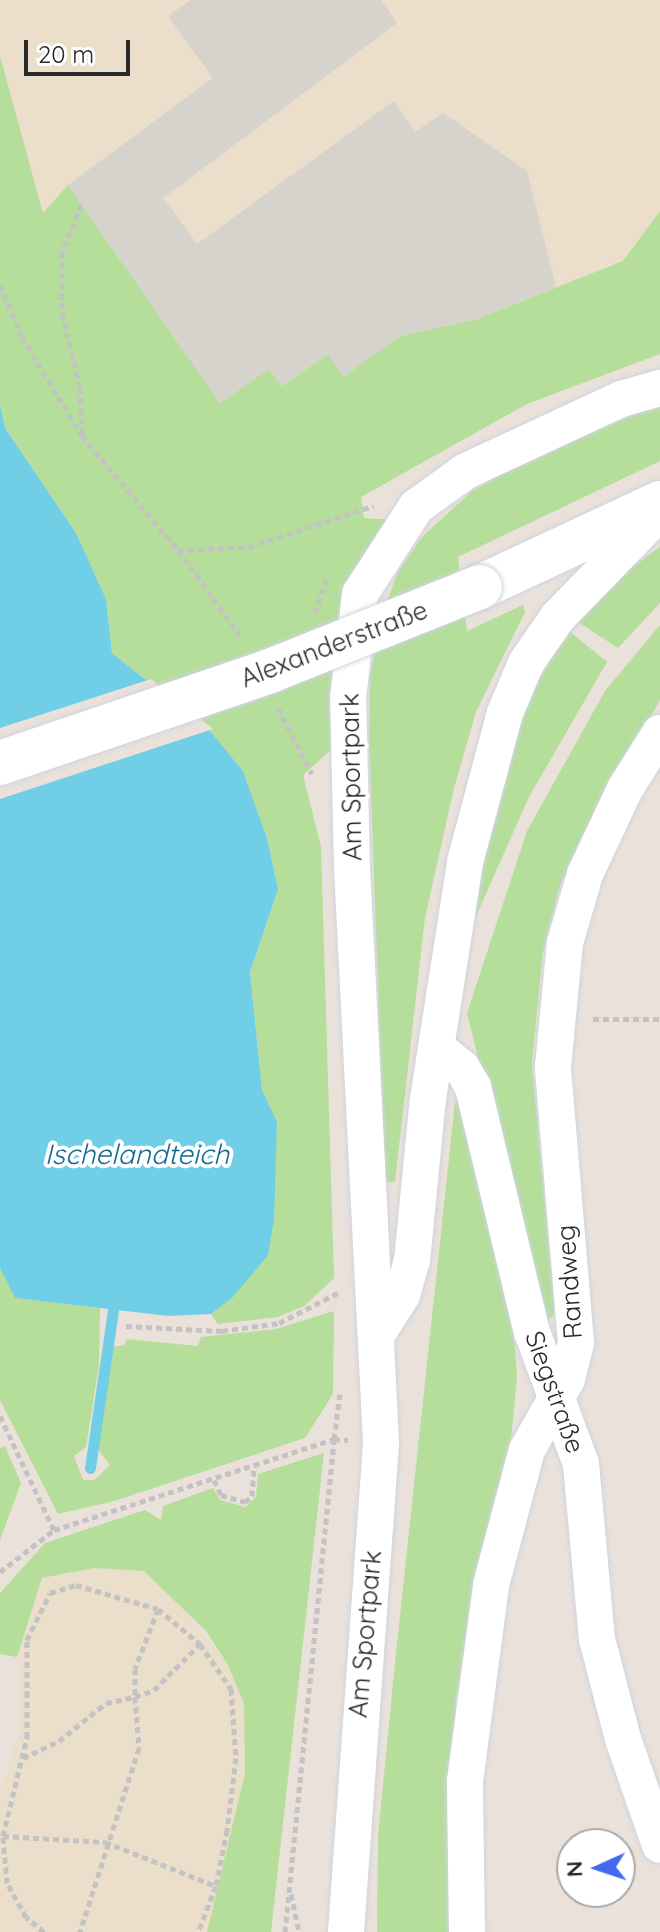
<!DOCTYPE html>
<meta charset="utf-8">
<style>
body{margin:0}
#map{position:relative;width:660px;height:1932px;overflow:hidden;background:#eae2da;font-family:Quicksand,sans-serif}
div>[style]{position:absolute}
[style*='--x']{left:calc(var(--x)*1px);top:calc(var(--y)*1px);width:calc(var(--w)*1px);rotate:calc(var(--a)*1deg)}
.education>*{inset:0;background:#ebdeca}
.green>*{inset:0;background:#b4de99}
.plaza>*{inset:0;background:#d6d2cc}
.water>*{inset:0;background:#71cee7}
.pier>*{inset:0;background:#eae2da}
.stream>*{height:11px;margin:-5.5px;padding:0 5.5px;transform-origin:5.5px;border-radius:5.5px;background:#71cee7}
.path>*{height:5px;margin-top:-2.5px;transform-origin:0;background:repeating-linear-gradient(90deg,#c3c3c3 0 6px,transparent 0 10px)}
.roads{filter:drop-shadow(0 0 2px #cfd3e0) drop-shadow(0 0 2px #cfd3e0)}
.minor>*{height:36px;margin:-18px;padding:0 18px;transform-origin:18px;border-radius:18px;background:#fff}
.secondary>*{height:44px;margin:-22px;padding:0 22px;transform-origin:22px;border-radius:22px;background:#fff}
.bridges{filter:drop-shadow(0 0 2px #cfd3e0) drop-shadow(0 0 2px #cfd3e0)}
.secondary-bridge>*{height:44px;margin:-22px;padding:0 22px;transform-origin:22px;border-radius:22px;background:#fff}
span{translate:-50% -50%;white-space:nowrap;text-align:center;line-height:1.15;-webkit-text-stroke:8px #fff;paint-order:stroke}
.street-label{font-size:26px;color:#282828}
.water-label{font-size:28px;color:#146b90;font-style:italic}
.north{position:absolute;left:556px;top:1828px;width:80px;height:80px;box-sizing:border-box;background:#fff;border:2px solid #a9a9a9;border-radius:50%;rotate:267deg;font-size:22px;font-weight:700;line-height:32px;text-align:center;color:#282828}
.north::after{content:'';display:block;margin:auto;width:28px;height:36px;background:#416af0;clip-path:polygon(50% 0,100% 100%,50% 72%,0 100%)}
.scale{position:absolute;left:24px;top:40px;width:106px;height:36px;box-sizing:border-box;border:4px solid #282828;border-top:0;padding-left:10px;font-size:24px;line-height:28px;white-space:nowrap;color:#282828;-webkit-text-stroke:6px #fff;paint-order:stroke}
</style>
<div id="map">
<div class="education">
<i style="clip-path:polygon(0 0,660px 0,660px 211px,623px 261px,477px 319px,220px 403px,69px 186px,43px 214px,0 56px)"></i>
<i style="clip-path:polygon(94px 1568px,144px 1571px,177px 1600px,229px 1665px,244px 1704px,245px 1773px,207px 1932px,0 1932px,0 1793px,21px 1726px,17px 1657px,42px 1578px)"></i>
</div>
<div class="green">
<i style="clip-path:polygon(0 56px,43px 213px,68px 185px,220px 403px,269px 369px,282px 386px,328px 354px,343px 377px,400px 336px,477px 319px,623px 261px,660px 211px,660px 354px,527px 404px,361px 497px,364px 518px,394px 520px,339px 743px,303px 775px,321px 847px,334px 1278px,304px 1306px,278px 1317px,218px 1324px,211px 1314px,232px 1298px,274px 1171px,277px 1122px,262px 1090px,250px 971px,278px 889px,267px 838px,243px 771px,211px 732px,112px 653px,106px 599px,76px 533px,5px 428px,0 404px)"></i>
<i style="clip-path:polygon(660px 405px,660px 461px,458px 557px,467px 631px,523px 605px,525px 612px,476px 712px,454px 788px,425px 918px,395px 1182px,385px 1182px,369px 740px,370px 674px,386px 604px,398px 572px,422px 537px,472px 491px,546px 449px)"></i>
<i style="clip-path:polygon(660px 547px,660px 603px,618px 648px,575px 620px,605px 586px)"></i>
<i style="clip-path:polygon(660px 625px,660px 700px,560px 885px,543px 952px,532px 1063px,554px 1302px,554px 1315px,547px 1320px,541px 1317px,467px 1013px,527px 831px,605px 691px)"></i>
<i style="clip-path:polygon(568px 630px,607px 662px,529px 797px,465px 941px,491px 814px,529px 697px)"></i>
<i style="clip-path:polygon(465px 1101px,513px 1323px,517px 1377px,510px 1451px,456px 1697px,451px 1932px,377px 1932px,378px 1835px,396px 1653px,455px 1102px)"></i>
<i style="clip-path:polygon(0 1268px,15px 1298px,100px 1308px,99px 1365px,86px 1447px,74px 1456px,83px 1480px,94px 1480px,110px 1465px,96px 1447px,111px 1347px,125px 1345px,126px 1339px,198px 1346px,201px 1337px,276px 1329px,334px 1311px,333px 1394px,305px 1438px,114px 1501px,58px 1514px,0 1400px)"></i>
<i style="clip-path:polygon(5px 1446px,21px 1483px,0 1540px,0 1448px)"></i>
<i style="clip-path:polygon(324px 1453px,271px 1932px,207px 1932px,245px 1773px,244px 1704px,228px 1665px,206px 1631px,144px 1571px,94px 1568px,42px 1578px,17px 1657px,0 1654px,0 1593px,45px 1543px,145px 1510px,161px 1520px,163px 1506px,213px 1488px,220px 1500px,245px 1507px,256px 1497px,258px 1474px)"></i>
</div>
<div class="plaza">
<i style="clip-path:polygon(191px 0,381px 0,397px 23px,163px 198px,197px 244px,394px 101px,415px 132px,443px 113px,527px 171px,556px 287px,477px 319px,400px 336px,343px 377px,328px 354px,282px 386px,269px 369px,220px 403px,68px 185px,213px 78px,168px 16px)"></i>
</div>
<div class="water">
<i style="clip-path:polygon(0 404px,5px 428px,76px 533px,106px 599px,112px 653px,211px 732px,243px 771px,267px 838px,278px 889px,250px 972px,262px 1090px,277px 1122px,274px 1220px,268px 1255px,232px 1298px,211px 1314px,168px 1316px,15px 1298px,0 1268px)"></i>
</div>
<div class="pier">
<i style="clip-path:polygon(151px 679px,213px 729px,0 799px,0 728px)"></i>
</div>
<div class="stream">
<i style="--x:90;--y:1468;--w:160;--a:-81.7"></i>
</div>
<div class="path">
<i style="--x:81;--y:204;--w:53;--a:111.2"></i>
<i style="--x:62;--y:253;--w:60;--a:90"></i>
<i style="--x:62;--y:313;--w:77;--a:76.5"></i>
<i style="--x:80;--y:388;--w:47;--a:87.6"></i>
<i style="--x:0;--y:285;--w:56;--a:67.1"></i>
<i style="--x:22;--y:337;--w:116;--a:58.8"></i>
<i style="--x:82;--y:436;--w:149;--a:49.9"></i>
<i style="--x:178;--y:550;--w:110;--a:53.9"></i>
<i style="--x:178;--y:550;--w:71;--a:-2.4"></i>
<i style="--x:249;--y:547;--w:131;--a:-18.3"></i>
<i style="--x:315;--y:613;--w:41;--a:-71.6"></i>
<i style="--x:278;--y:708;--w:74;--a:62.7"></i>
<i style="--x:593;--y:1019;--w:67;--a:0"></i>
<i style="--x:126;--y:1326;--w:96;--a:3"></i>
<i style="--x:222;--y:1331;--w:58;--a:-8"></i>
<i style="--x:279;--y:1323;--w:66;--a:-27"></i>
<i style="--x:0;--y:1416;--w:126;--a:64.7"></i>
<i style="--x:54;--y:1530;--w:294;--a:-18"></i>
<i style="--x:334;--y:1439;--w:45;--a:-82.4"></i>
<i style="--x:214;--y:1480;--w:17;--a:65"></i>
<i style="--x:221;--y:1495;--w:25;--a:16"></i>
<i style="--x:245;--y:1502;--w:9;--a:-41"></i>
<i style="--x:252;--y:1496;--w:30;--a:-86"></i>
<i style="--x:0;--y:1572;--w:68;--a:-37.9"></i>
<i style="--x:158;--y:1609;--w:64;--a:111"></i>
<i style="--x:135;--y:1669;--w:28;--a:90"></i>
<i style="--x:135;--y:1697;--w:20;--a:-20"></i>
<i style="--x:154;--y:1690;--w:65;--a:-45"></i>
<i style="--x:23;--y:1758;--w:40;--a:-25"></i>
<i style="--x:59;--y:1741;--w:60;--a:-39"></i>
<i style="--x:106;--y:1703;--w:30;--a:-12"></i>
<i style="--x:135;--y:1697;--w:51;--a:85.5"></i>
<i style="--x:139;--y:1748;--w:193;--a:107.8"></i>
<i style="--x:3;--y:1836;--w:102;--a:3.4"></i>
<i style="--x:105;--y:1842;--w:119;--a:21.6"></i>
<i style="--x:291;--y:1894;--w:39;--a:78"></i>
<i style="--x:44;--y:1932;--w:23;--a:-140"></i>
<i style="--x:26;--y:1917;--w:39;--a:-119"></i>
<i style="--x:7;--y:1883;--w:47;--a:-94.9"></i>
<i style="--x:3;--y:1836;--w:102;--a:-76.4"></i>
<i style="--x:27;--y:1737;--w:97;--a:-90"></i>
<i style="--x:27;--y:1640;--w:52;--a:-63.9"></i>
<i style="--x:50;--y:1593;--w:27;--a:-17"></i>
<i style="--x:76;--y:1585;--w:85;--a:16.3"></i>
<i style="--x:158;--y:1609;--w:55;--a:39.8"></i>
<i style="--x:200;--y:1644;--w:55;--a:55.4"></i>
<i style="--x:231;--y:1689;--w:69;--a:85.9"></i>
<i style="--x:236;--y:1758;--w:73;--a:97.1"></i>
<i style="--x:227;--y:1830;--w:57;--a:101.1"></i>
<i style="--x:216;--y:1886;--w:49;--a:111.4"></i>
<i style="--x:285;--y:1932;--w:495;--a:-84.3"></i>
<i style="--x:334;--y:1439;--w:14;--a:4"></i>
</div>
<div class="roads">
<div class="minor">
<i style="--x:436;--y:1047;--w:33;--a:39"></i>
<i style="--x:462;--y:1068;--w:22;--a:60"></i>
<i style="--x:473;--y:1087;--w:252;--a:76.5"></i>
<i style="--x:532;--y:1332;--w:141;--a:69.6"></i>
<i style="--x:581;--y:1464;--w:176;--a:84.8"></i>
<i style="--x:597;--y:1639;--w:103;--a:75.4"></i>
<i style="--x:623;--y:1739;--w:112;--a:70.8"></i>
<i style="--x:376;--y:1336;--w:49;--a:-57.6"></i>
<i style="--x:402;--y:1295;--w:35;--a:-74"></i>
<i style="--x:412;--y:1261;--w:163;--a:-84.4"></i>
<i style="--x:428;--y:1099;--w:240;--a:-81.1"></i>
<i style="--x:465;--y:862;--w:154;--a:-75"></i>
<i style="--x:505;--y:713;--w:54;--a:-67.2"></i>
<i style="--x:526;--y:663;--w:56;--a:-55.2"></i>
<i style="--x:558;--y:617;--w:146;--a:-45.8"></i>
<i style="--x:346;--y:1932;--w:491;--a:-85.9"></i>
<i style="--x:381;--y:1442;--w:575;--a:-92.89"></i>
<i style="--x:352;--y:868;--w:170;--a:-91.3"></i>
<i style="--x:348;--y:698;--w:105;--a:-83.4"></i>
<i style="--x:360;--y:594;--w:103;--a:-57.2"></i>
<i style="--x:416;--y:507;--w:62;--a:-35.8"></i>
<i style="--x:466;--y:471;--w:171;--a:-24.9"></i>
<i style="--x:621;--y:399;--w:41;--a:-15.8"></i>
<i style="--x:467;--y:1932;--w:151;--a:-90.8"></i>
<i style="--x:465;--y:1781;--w:198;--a:-82.4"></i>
<i style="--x:491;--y:1585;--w:140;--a:-75.1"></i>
<i style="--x:527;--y:1450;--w:81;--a:-60.6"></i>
<i style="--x:567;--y:1379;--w:37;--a:-76"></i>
<i style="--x:576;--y:1343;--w:277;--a:-94.8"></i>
<i style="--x:553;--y:1067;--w:125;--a:-84.5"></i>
<i style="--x:565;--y:943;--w:72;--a:-73.8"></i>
<i style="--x:585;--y:874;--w:94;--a:-64.8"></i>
<i style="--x:625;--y:789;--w:66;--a:-58"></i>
</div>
<div class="secondary">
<i style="--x:480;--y:587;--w:199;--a:-25"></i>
</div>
</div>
<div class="bridges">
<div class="secondary-bridge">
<i style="--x:0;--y:763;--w:285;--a:-18.8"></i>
<i style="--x:270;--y:671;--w:226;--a:-21.8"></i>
</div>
</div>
<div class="street-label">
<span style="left:334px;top:644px;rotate:-21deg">Alexanderstraße</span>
<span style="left:351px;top:777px;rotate:-91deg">Am Sportpark</span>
<span style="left:569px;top:1282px;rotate:-94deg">Randweg</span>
<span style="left:555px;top:1392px;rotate:70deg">Siegstraße</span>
<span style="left:365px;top:1634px;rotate:-85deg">Am Sportpark</span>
</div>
<div class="water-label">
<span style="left:137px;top:1154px">Ischelandteich</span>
</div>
<div class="north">N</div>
<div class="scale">20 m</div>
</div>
